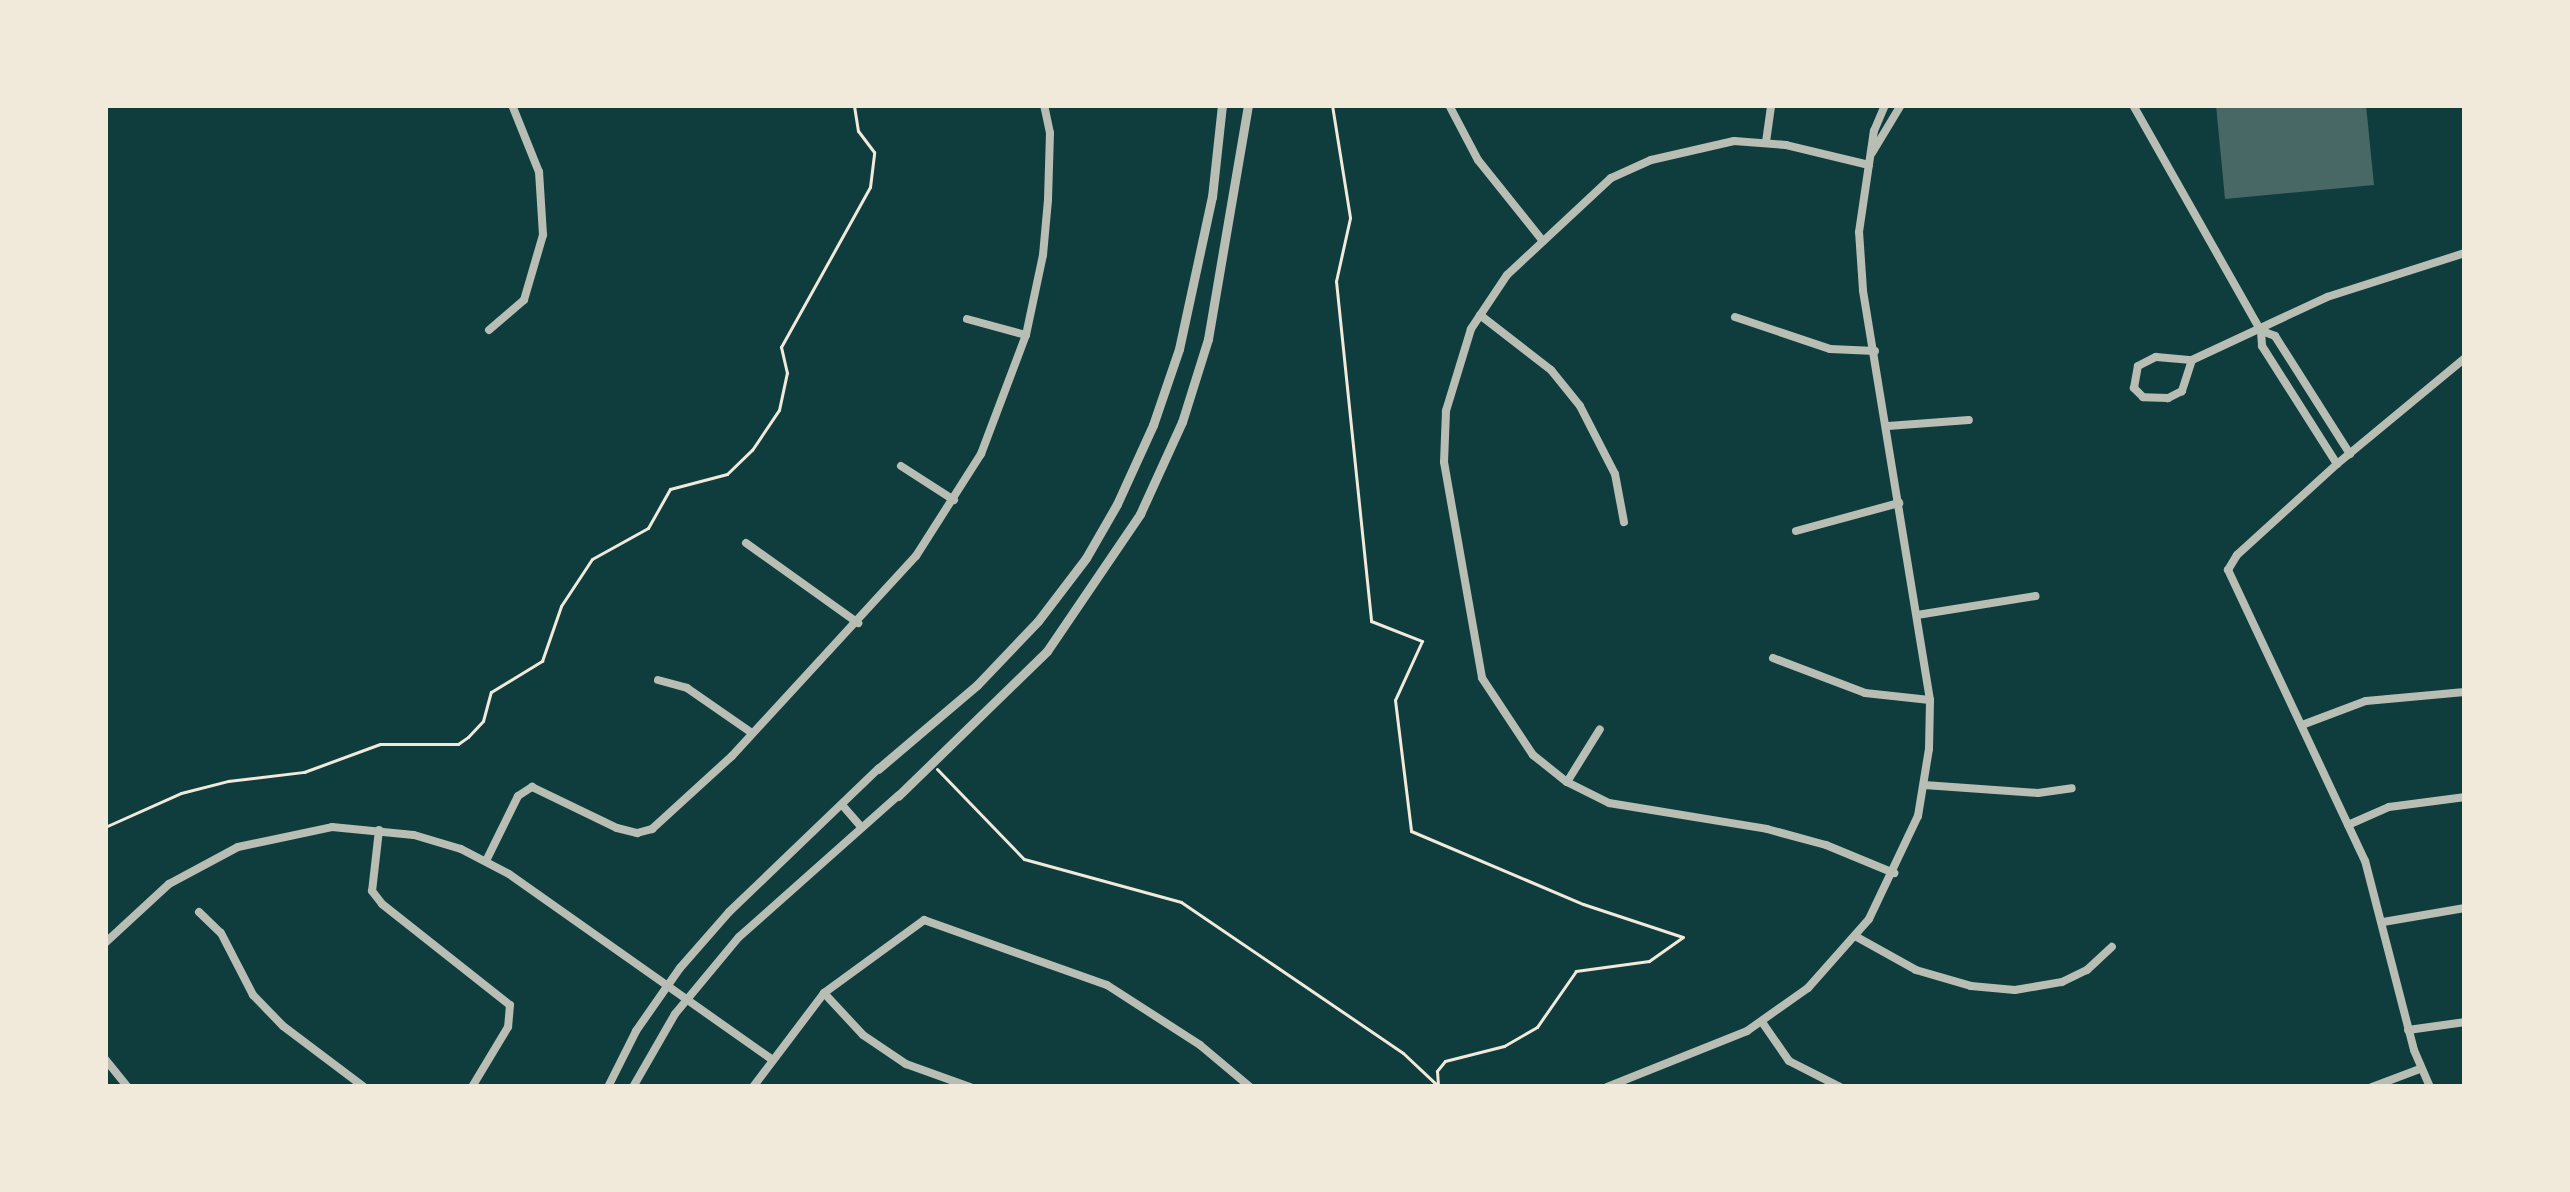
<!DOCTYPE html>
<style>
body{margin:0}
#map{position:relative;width:2570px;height:1192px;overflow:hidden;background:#0f3d3e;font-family:Figtree,sans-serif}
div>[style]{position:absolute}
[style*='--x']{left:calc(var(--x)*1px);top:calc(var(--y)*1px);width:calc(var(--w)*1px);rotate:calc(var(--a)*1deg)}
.building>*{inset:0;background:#486865}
.path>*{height:3px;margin:-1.5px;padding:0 1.5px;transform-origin:1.5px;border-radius:1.5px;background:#f1e9da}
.minor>*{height:8px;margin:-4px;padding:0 4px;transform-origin:4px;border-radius:4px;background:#b8beb3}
.tertiary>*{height:9px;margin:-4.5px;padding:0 4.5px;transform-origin:4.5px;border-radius:4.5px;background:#b8beb3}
span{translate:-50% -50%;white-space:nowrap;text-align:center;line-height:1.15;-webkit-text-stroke:12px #f1e9da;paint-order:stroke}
.frame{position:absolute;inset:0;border:108px solid #f1e9da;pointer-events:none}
</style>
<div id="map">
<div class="building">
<i style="clip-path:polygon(2216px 105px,2366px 105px,2374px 185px,2225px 199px)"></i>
</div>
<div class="path">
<i style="--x:1332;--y:105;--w:114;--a:80.9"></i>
<i style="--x:1350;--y:218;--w:65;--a:102.5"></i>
<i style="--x:1336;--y:281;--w:342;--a:84.1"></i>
<i style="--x:1371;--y:621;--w:55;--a:21.4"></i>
<i style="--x:1422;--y:641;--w:65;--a:114.6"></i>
<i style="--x:1395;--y:700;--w:132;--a:83"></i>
<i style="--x:1411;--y:831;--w:187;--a:23"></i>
<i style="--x:1583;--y:904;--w:105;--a:18.3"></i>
<i style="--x:1683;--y:937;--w:42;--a:144.8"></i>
<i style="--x:1649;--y:961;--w:74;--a:172.2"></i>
<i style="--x:1576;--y:971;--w:68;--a:124.9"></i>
<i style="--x:1537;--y:1027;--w:38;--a:150"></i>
<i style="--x:1504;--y:1046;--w:61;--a:165.7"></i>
<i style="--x:1445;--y:1061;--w:13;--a:129"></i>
<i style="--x:1437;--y:1071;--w:16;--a:86"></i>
<i style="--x:937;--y:769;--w:125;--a:46"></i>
<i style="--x:1024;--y:859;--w:163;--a:15.3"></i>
<i style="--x:1181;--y:902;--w:268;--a:34.2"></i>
<i style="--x:1403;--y:1053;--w:45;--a:43.2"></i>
<i style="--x:105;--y:827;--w:83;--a:-24.1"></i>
<i style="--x:181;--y:793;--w:49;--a:-14.3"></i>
<i style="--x:228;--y:781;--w:77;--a:-6.8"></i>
<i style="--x:304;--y:772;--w:81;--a:-20.2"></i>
<i style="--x:380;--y:744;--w:78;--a:0"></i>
<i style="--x:458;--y:744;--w:12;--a:-35"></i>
<i style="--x:468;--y:737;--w:22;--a:-47"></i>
<i style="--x:483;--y:721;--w:30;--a:-75"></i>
<i style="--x:491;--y:692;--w:60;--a:-31.3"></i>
<i style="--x:542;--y:661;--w:58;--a:-70.9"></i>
<i style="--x:561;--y:606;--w:56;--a:-56.6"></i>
<i style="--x:592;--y:559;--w:64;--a:-29"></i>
<i style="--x:648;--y:528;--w:45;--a:-60.6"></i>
<i style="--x:670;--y:489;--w:59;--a:-14.7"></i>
<i style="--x:727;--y:474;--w:35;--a:-44"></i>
<i style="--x:752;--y:450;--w:48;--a:-56"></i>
<i style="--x:779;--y:410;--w:38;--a:-78"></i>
<i style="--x:787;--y:373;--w:27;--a:-103"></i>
<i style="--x:781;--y:347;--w:183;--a:-60.9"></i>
<i style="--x:870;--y:187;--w:35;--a:-83"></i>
<i style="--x:874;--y:152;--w:26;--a:-127"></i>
<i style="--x:858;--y:131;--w:26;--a:-99"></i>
</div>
<div class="minor">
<i style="--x:1449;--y:105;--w:62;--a:62.2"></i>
<i style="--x:1478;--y:160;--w:104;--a:51.3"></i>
<i style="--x:2133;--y:105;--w:260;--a:60.5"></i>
<i style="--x:2261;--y:331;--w:15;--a:86"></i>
<i style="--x:2262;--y:346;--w:140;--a:57.6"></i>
<i style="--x:1766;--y:142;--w:37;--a:-82"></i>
<i style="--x:1872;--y:153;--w:56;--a:-58.9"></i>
<i style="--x:1869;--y:165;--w:85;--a:-166.5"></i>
<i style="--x:1786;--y:145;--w:52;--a:-175.6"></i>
<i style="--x:1734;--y:141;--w:85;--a:167.1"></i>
<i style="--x:1651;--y:160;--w:44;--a:155.8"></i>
<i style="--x:1611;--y:178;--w:142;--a:137"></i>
<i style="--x:1507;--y:275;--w:65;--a:123.7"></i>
<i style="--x:1471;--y:329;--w:86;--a:107"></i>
<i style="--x:1446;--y:411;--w:51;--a:92.2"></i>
<i style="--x:1444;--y:462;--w:219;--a:80"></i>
<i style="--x:1482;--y:678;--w:92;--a:56.5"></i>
<i style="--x:1533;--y:755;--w:43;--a:38.5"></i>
<i style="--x:1567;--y:782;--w:47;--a:26.6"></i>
<i style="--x:1609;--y:803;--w:160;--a:9.3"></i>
<i style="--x:1767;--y:829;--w:61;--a:15.2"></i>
<i style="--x:1826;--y:845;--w:74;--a:22.4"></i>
<i style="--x:1480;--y:315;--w:90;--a:37.8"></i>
<i style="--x:1551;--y:370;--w:46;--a:51.1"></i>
<i style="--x:1580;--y:406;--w:76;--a:62.8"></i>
<i style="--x:1615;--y:474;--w:49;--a:79.4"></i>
<i style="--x:1735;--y:317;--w:100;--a:18.6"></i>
<i style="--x:1830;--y:349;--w:45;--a:2.5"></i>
<i style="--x:967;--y:319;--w:61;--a:15.2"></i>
<i style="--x:489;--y:330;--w:46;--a:-40.6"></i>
<i style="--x:524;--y:300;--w:68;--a:-73.7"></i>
<i style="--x:543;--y:235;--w:63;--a:-93.6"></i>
<i style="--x:539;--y:172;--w:72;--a:-111.9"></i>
<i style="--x:2262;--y:331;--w:14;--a:21"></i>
<i style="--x:2275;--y:336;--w:140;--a:57.6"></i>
<i style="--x:2192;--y:360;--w:33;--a:108"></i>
<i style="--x:2182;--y:391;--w:16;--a:153"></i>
<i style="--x:2168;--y:398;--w:25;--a:-178"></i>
<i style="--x:2143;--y:397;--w:13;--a:-135"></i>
<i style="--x:2134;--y:388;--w:22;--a:-80"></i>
<i style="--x:2138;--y:366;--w:20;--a:-27"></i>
<i style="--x:2156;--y:357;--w:36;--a:5"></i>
<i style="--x:2192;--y:360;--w:149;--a:-25"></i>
<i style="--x:2327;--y:297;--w:145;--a:-17.7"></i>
<i style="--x:1888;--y:426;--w:81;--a:-4.2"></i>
<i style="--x:901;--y:466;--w:63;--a:32.7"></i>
<i style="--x:1796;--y:531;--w:107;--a:-15.2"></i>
<i style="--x:746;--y:543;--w:138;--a:35.5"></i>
<i style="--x:1917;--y:615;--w:120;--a:-9.1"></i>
<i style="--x:1773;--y:658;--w:98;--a:20.8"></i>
<i style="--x:1865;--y:693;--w:65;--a:6.1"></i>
<i style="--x:658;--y:680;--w:30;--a:15"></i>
<i style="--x:687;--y:688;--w:79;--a:34.7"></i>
<i style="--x:2302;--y:725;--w:68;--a:-20.6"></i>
<i style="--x:2366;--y:701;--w:99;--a:-5.2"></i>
<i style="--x:1567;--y:782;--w:62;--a:-58.1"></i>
<i style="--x:1924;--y:785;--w:114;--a:4"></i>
<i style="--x:2038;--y:793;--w:34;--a:-8"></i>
<i style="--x:843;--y:806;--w:28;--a:49"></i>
<i style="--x:2348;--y:825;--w:45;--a:-23.7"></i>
<i style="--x:2389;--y:807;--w:77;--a:-7.5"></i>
<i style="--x:379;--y:830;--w:61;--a:96.5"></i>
<i style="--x:372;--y:891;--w:16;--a:52"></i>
<i style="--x:382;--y:904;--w:163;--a:38.3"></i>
<i style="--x:510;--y:1005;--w:22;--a:95"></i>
<i style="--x:508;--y:1027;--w:70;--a:121"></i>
<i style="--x:486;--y:861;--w:72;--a:-63.8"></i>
<i style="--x:518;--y:796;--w:17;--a:-33"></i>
<i style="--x:532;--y:787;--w:94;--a:25.8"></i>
<i style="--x:617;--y:828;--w:21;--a:14"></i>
<i style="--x:637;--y:833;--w:16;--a:-15"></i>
<i style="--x:652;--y:829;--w:108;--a:-42.4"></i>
<i style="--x:732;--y:756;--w:272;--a:-47.4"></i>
<i style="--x:916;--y:556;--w:121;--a:-57.5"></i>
<i style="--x:981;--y:454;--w:127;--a:-69.3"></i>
<i style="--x:1026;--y:335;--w:82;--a:-78"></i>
<i style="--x:1043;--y:255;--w:55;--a:-84.8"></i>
<i style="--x:1048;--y:200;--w:67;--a:-88.3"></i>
<i style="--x:1050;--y:133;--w:29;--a:-102"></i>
<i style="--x:199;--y:912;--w:30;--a:44"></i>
<i style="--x:221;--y:933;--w:70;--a:62.7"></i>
<i style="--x:253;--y:995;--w:43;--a:45.9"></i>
<i style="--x:283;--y:1026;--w:101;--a:37"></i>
<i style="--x:2383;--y:922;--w:83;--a:-9.7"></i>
<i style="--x:1855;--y:936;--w:70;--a:29.1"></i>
<i style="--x:1916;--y:970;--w:57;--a:16.2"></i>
<i style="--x:1971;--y:986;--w:44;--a:5.2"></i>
<i style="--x:2015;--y:990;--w:48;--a:-9.7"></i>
<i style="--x:2062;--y:982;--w:28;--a:-26"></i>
<i style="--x:2087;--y:970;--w:34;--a:-43"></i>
<i style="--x:105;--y:943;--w:87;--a:-42.7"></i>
<i style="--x:169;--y:884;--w:78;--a:-28.2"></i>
<i style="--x:238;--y:847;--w:96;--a:-12"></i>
<i style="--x:332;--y:827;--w:82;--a:5.6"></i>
<i style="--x:414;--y:835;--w:49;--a:16.6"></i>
<i style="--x:461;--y:849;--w:54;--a:27.5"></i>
<i style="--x:509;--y:874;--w:319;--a:35.2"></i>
<i style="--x:824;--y:993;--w:57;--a:47.1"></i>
<i style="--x:863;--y:1035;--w:52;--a:34"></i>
<i style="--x:906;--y:1064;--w:68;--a:19.8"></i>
<i style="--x:1762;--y:1022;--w:47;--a:55.3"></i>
<i style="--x:1789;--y:1061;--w:57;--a:27"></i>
<i style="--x:2408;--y:1030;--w:58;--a:-8"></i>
<i style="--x:105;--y:1059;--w:36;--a:51"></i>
<i style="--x:608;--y:1087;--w:63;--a:-63.4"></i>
<i style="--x:636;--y:1031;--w:77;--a:-55.1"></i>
<i style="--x:680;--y:968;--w:74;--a:-48.8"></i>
<i style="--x:729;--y:912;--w:207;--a:-43.8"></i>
<i style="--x:633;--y:1087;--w:84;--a:-60.1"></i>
<i style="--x:675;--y:1014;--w:100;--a:-50.3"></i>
<i style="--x:739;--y:937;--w:213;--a:-41.6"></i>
<i style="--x:753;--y:1087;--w:118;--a:-52.9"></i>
<i style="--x:824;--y:993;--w:124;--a:-36.1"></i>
<i style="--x:924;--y:920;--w:194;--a:19.6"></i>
<i style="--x:1107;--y:985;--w:111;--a:32.8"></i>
<i style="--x:1200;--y:1045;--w:65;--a:40"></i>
<i style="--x:1607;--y:1087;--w:151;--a:-21.8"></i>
<i style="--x:1747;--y:1031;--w:75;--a:-35.2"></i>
<i style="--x:1808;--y:988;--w:92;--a:-48.5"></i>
<i style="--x:1869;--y:919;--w:114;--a:-64.6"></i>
<i style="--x:1918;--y:816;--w:68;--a:-80.7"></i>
<i style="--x:1929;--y:749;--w:49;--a:-88.8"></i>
<i style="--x:1930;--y:700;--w:415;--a:-99.3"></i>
<i style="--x:1863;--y:290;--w:58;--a:-93.9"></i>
<i style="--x:1859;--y:232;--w:102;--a:-81.6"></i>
<i style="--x:1874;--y:131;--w:28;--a:-67"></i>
<i style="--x:2372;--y:1087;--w:51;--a:-20.6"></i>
<i style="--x:2430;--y:1087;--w:40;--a:-113.4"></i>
<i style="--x:2414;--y:1050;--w:195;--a:-104.5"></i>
<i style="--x:2365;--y:861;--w:322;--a:-115.2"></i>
<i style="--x:2228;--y:570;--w:17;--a:-59"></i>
<i style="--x:2237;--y:555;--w:135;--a:-42.3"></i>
<i style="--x:2337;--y:464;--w:166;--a:-39.6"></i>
</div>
<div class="tertiary">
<i style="--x:878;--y:769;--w:130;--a:-40.3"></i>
<i style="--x:977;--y:685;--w:88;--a:-46.4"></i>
<i style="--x:1038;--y:621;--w:79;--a:-52.7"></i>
<i style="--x:1086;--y:558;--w:62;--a:-60.1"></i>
<i style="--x:1117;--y:504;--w:87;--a:-65.5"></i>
<i style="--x:1153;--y:425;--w:80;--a:-71.1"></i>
<i style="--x:1179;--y:349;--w:156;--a:-77.8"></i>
<i style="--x:1212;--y:197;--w:93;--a:-83.8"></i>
<i style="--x:898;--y:796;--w:208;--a:-44.2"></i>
<i style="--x:1047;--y:651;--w:166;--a:-55.8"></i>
<i style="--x:1140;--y:514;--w:101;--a:-65.5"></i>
<i style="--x:1182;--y:422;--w:87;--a:-72.6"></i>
<i style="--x:1208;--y:339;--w:237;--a:-80.3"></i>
</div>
<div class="frame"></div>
</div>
